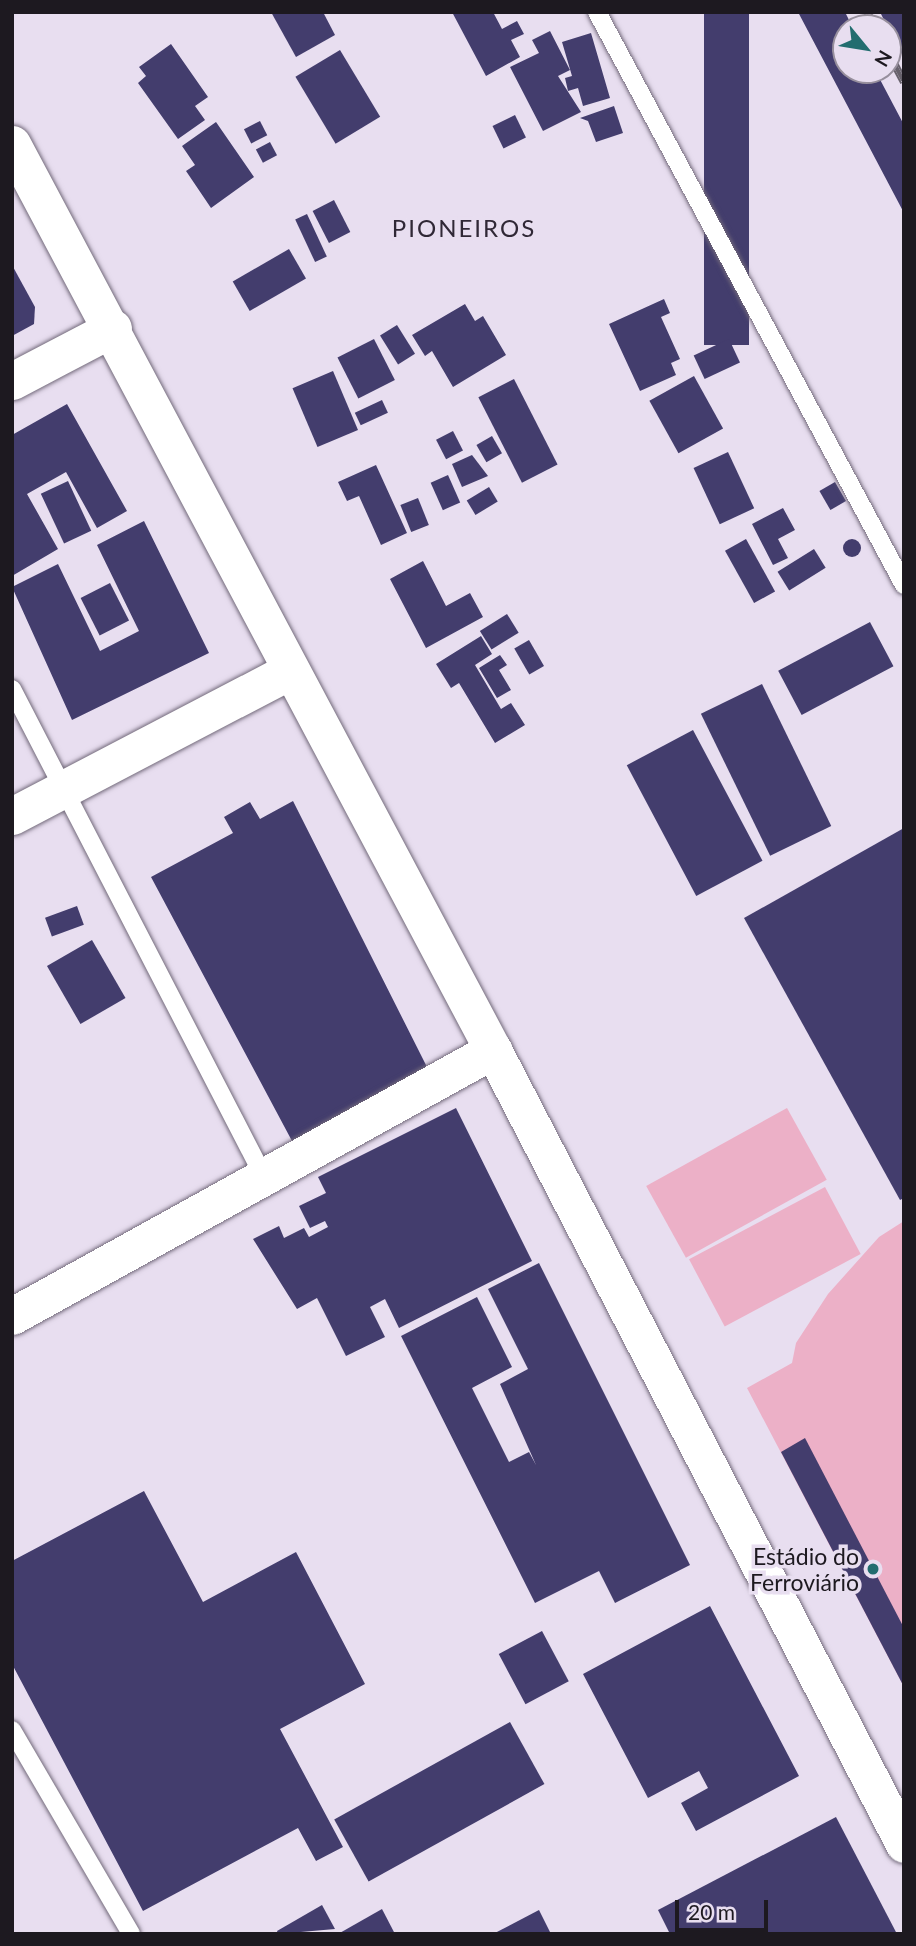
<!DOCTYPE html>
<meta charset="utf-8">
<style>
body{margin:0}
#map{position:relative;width:916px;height:1946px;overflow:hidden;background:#e8def0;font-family:Lato,sans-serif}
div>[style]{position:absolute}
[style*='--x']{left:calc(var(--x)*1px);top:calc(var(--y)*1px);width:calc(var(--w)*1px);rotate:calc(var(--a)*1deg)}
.green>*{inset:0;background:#ecb0c7;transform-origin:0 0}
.building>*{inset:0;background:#433d6d;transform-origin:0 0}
.round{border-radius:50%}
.roads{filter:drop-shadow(0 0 2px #736a7b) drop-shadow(0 0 2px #736a7b)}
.lane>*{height:18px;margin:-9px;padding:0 9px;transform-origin:9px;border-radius:9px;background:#fff}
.street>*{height:37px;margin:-18.5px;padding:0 18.5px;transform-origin:18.5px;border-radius:18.5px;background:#fff}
.rail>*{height:8px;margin-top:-4px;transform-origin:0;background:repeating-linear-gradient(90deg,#e8def0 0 16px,#67616c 0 32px);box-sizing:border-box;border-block:2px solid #67616c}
.dots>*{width:19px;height:19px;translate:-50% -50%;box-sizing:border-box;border:4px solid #e8def0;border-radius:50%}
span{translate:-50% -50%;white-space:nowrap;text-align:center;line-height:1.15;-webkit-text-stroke:7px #e8def0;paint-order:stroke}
.poi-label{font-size:23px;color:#1d1920}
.right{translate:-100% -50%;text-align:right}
.neighbourhood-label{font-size:24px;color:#302836;letter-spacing:2px}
.frame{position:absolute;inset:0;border:14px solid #1d1920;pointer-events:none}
.north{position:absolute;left:832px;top:14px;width:70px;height:70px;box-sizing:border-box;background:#e8def0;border:2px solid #978f9d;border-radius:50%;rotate:120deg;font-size:19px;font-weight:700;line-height:28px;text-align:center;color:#1d1920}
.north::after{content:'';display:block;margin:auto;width:24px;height:32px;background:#226d6f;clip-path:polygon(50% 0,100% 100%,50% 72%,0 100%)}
.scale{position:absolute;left:675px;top:1900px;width:93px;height:32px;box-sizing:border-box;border:4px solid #1d1920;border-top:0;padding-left:9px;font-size:21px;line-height:24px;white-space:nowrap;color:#1d1920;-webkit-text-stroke:5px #e8def0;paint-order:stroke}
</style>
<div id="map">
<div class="green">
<i style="left:787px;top:1108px;width:82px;height:161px;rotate:61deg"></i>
<i style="left:825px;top:1187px;width:76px;height:154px;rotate:62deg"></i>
<i style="clip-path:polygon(904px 1221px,904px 1687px,747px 1388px,792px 1363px,796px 1343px,828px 1294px,879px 1237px)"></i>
</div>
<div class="building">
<i style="clip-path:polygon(271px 12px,323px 12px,335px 35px,296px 57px)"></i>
<i style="clip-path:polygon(452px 12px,493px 12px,502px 29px,517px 21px,524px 34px,511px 40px,520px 57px,486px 76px)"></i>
<i style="left:704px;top:12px;width:45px;height:333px"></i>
<i style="clip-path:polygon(798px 12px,845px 12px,853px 28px,846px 28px,846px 70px,875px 70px,904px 125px,904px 213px)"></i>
<i style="clip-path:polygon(880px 12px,904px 12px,904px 58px,888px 28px)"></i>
<i style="clip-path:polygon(550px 31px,570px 70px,558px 76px,581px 112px,543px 131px,510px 67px,539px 53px,532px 40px)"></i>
<i style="clip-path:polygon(591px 33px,610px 98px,583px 106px,578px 88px,568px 91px,565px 78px,572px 76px,562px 42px)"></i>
<i style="clip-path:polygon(171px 44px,208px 97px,195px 106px,205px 120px,178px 139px,138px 83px,146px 76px,139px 67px)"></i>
<i style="left:340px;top:50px;width:78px;height:52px;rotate:59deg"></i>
<i style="clip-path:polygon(614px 106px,623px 133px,596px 142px,588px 121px,580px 118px)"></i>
<i style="left:515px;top:115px;width:25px;height:25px;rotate:64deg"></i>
<i style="left:260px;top:121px;width:16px;height:18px;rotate:63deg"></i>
<i style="clip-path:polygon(216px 122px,254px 177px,211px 208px,186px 171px,195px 165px,182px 146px)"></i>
<i style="left:270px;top:142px;width:15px;height:16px;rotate:62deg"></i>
<i style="left:334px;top:200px;width:36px;height:24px;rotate:63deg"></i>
<i style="left:307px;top:214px;width:47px;height:13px;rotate:65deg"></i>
<i style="left:289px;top:249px;width:34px;height:65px;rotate:60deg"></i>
<i style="clip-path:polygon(12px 265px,35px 307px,34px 324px,12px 336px)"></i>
<i style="clip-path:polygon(664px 299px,670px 313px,661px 317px,680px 359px,671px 363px,676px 375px,640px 391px,609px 324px)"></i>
<i style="clip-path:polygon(465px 304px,475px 321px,483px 316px,506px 355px,453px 387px,432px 351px,425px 356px,412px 335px)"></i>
<i style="left:397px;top:325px;width:34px;height:20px;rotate:58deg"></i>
<i style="left:374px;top:339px;width:46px;height:41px;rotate:63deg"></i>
<i style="left:729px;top:339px;width:26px;height:39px;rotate:65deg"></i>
<i style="left:333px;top:371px;width:64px;height:44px;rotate:67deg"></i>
<i style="left:694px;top:376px;width:60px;height:51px;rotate:61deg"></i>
<i style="left:514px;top:379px;width:96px;height:40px;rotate:63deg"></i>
<i style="left:382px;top:400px;width:14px;height:30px;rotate:65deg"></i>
<i style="clip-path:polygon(67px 404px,127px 511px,97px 528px,66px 472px,27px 494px,58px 549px,12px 576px,12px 435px)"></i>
<i style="left:453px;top:431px;width:22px;height:19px;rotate:63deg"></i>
<i style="left:492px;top:436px;width:20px;height:18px;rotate:60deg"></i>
<i style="left:728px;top:452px;width:62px;height:38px;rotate:65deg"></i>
<i style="clip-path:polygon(472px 455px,488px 476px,462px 487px,452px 464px)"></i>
<i style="clip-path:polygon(376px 465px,407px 533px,381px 545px,359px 496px,347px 501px,338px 482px)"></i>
<i style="left:448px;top:475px;width:30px;height:19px;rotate:66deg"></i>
<i style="left:68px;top:481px;width:55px;height:30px;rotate:65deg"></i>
<i style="left:835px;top:482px;width:22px;height:18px;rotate:60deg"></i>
<i style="left:489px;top:487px;width:17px;height:26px;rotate:59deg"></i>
<i style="left:418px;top:498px;width:29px;height:19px;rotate:68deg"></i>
<i style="clip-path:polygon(783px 508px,795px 530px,778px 539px,788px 558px,773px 565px,752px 524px)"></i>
<i style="clip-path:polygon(144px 521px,209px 653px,72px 720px,12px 587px,58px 564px,100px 651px,139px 631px,97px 545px)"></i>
<i class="round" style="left:843px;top:539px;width:18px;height:18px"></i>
<i style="left:746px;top:539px;width:60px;height:24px;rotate:61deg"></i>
<i style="left:814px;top:549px;width:22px;height:43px;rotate:58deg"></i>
<i style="clip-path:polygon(423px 561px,446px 606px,470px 593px,483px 617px,426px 648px,390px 579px)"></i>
<i style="left:110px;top:583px;width:42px;height:33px;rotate:63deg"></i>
<i style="left:507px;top:614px;width:22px;height:32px;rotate:58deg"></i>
<i style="left:870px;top:622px;width:50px;height:104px;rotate:62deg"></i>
<i style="clip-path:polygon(481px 636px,492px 654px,475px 665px,501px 709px,511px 703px,525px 725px,495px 743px,459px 683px,451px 688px,436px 664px)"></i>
<i style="left:529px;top:640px;width:30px;height:17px;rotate:60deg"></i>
<i style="clip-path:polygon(500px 655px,507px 665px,499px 670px,511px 690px,497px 698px,479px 668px)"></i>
<i style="left:762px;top:684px;width:158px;height:68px;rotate:64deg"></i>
<i style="left:693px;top:730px;width:148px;height:75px;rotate:62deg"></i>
<i style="clip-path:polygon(293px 801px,429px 1071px,292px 1141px,151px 877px,233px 833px,224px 817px,250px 802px,260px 819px)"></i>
<i style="clip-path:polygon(904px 828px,904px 1198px,900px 1200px,744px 918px)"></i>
<i style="left:77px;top:906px;width:20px;height:34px;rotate:70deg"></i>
<i style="left:92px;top:940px;width:67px;height:52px;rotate:60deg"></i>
<i style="clip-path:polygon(456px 1108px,532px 1261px,399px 1328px,385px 1299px,370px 1307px,385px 1337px,346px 1356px,317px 1298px,297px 1309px,253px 1239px,279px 1226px,284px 1238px,304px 1228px,309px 1237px,328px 1227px,325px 1221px,310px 1228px,299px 1206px,326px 1193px,318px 1177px)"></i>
<i style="clip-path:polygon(539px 1263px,690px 1565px,615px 1603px,599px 1571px,535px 1603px,401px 1336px,477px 1297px,512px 1367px,472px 1388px,509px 1462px,529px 1452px,536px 1465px,500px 1384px,528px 1369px,488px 1289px)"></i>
<i style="clip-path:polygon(805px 1438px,904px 1628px,904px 1687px,781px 1452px)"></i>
<i style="clip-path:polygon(144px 1491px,203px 1602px,296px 1552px,365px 1684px,280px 1729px,343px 1847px,316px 1861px,298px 1828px,143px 1911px,12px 1664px,12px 1561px)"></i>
<i style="clip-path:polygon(710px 1606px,799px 1776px,696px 1831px,681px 1803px,708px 1788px,699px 1771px,648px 1798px,583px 1674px)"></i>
<i style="left:542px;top:1631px;width:57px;height:49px;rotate:62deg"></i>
<i style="left:510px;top:1722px;width:71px;height:201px;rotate:61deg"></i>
<i style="clip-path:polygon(836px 1817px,897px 1934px,670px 1934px,658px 1910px)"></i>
<i style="clip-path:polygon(322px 1905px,335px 1929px,278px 1934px,277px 1931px)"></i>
<i style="clip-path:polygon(382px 1909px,395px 1934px,338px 1934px)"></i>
<i style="clip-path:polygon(539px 1910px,551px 1934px,493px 1934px)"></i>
</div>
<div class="roads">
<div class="lane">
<i style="--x:597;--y:12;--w:650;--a:61.82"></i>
<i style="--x:12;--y:689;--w:547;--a:62.69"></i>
<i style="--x:12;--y:1730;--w:236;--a:59.7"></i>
</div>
<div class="street">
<i style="--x:12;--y:144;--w:1026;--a:62.04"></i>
<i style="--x:493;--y:1050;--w:894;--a:62.63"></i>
<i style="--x:12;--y:381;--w:114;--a:-27.7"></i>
<i style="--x:12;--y:816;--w:313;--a:-27.6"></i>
<i style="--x:12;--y:1316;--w:550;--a:-28.94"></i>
</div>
</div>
<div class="rail">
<i style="--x:867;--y:12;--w:18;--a:63"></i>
<i style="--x:888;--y:52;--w:34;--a:62"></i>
</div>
<div class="dots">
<i style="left:873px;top:1569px;background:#226d6f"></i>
</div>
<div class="poi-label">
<span class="right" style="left:859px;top:1569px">Estádio do<br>Ferroviário</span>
</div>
<div class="neighbourhood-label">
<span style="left:464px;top:228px">PIONEIROS</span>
</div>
<div class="frame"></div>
<div class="north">N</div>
<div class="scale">20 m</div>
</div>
